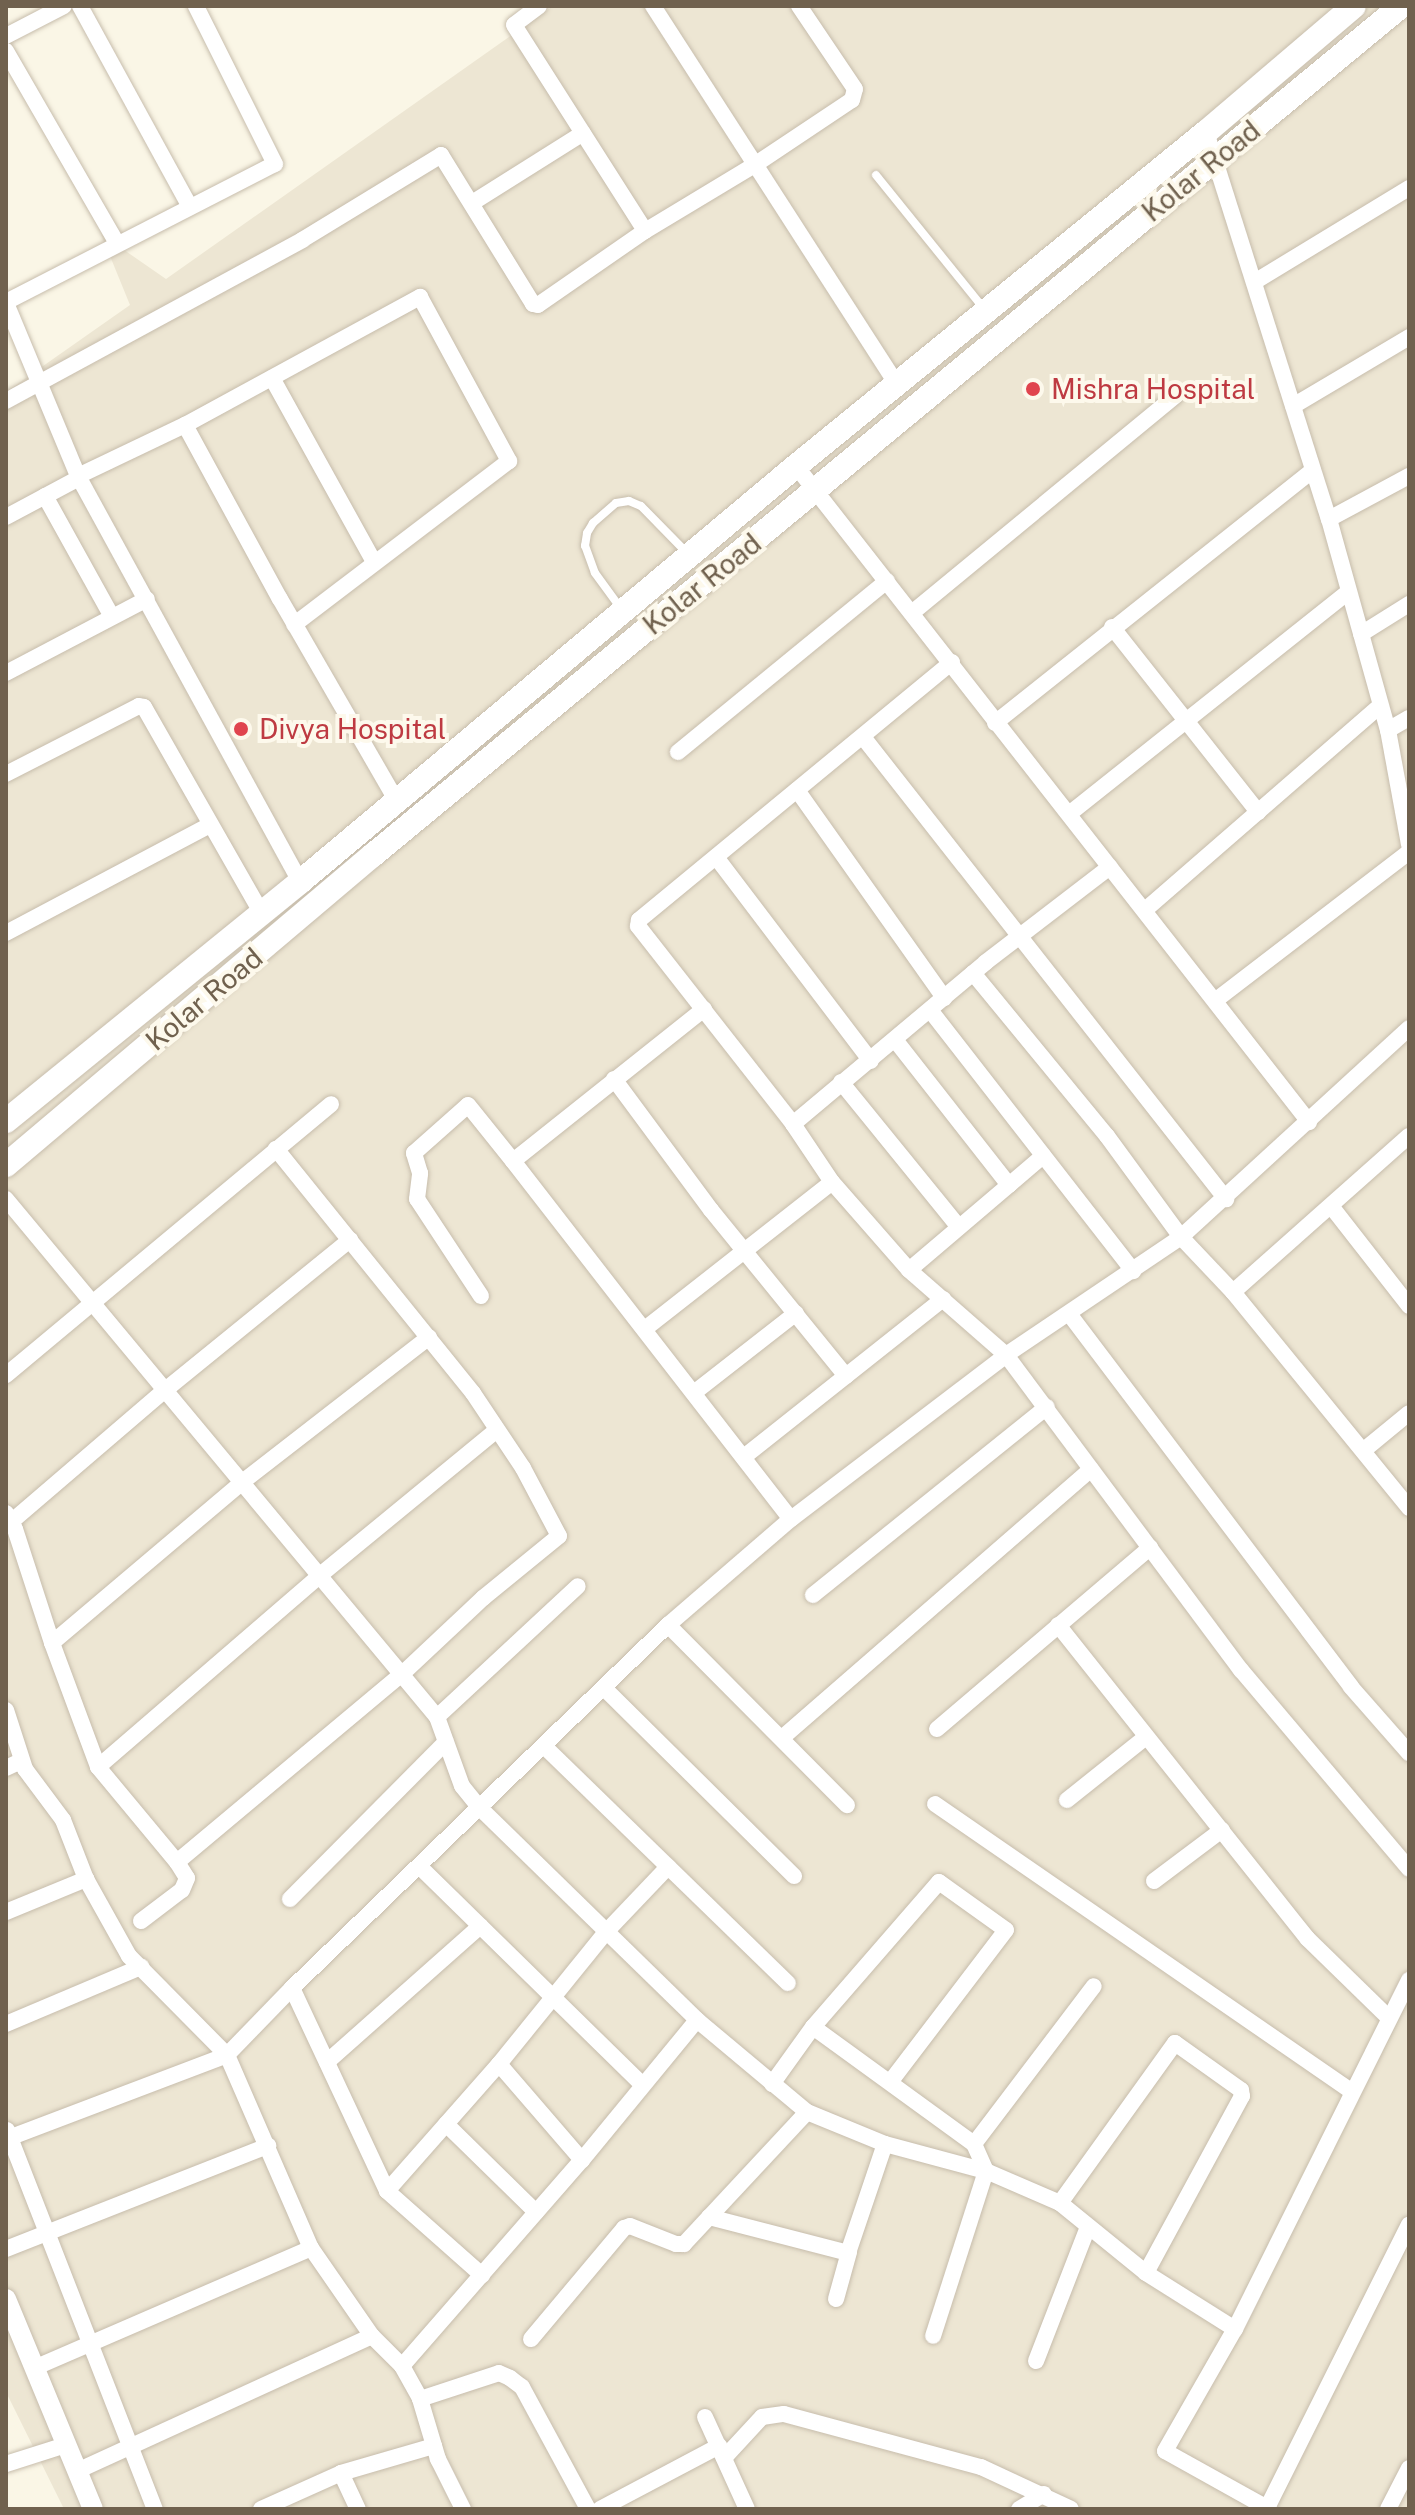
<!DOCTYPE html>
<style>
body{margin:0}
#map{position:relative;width:1415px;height:2515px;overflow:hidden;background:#faf6e6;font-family:"Public Sans",sans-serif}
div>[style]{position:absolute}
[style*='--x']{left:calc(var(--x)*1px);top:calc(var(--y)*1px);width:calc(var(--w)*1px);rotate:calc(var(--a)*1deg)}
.residential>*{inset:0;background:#ede6d3}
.roads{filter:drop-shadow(0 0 2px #c7bdac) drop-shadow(0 0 2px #c7bdac)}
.service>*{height:8px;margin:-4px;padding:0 4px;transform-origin:4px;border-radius:4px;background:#fff}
.minor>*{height:16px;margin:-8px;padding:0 8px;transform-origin:8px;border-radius:8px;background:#fff}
.tertiary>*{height:20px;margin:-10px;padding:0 10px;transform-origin:10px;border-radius:10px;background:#fff}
.secondary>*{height:24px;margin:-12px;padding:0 12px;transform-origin:12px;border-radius:12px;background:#fff}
.dots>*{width:22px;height:22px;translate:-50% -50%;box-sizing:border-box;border:4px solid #fdf9ec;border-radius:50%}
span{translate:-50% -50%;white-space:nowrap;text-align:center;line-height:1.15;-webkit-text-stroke:8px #fdf9ec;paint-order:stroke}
.street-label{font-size:28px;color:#70614e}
.health-label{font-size:28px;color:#be3a42}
.left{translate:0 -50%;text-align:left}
.frame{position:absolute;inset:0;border:8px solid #70614e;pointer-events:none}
</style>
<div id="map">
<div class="residential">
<i style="clip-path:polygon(553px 6px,1409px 6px,1409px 2509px,64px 2509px,6px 2392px,6px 392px,130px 305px,101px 234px,166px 279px)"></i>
</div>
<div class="roads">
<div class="service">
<i style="--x:876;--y:175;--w:174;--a:51.1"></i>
<i style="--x:622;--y:610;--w:46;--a:-126.1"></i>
<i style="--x:595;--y:573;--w:29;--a:-110"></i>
<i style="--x:585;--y:546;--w:13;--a:-81"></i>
<i style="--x:587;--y:533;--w:12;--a:-59"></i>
<i style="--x:593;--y:523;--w:30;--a:-41"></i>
<i style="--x:616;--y:503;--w:13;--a:-9"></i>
<i style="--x:629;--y:501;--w:13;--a:23"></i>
<i style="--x:641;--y:506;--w:66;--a:45.6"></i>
</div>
<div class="minor">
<i style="--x:80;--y:6;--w:229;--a:61.3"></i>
<i style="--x:539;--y:6;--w:31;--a:143"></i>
<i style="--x:514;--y:25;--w:244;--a:57.5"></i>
<i style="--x:653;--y:6;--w:449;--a:57.2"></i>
<i style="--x:6;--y:36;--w:65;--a:-27.3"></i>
<i style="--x:6;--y:51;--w:222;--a:60"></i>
<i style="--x:1206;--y:132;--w:406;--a:72.4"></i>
<i style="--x:1329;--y:519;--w:219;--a:74.4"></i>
<i style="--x:1388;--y:730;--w:116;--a:79.6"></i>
<i style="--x:472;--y:203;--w:131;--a:-32.2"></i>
<i style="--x:1256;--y:281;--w:179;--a:-31.3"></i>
<i style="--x:6;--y:302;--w:302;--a:-27.2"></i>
<i style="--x:275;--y:164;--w:177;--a:-116.6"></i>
<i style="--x:6;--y:303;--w:187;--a:67.4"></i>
<i style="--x:78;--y:476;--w:463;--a:61.3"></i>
<i style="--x:272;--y:378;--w:210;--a:61"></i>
<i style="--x:6;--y:401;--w:337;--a:-28.5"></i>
<i style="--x:302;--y:240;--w:163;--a:-31.4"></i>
<i style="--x:441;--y:155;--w:175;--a:58.3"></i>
<i style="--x:533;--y:304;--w:5;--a:11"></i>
<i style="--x:538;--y:305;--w:130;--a:-34.7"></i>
<i style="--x:645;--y:231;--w:130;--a:-31.1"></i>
<i style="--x:756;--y:164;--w:115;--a:-33.7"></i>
<i style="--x:852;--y:100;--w:11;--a:-75"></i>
<i style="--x:855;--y:89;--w:100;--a:-124"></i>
<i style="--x:1293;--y:406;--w:135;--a:-30.7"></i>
<i style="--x:185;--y:425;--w:198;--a:61.4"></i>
<i style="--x:280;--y:599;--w:232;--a:60"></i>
<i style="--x:796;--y:466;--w:833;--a:51.97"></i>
<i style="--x:78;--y:476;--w:119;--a:-25.5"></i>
<i style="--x:185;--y:425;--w:268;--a:-28.6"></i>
<i style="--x:420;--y:297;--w:187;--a:61.5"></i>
<i style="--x:509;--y:461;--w:270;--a:142.7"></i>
<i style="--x:45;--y:496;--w:138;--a:61"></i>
<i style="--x:6;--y:517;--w:83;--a:-28.1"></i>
<i style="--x:1329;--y:519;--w:91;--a:-28.3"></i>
<i style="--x:913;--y:612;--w:341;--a:-39.5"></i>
<i style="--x:1112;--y:627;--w:236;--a:51.7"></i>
<i style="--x:1361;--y:634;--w:57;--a:-32"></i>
<i style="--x:952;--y:662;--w:406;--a:140.5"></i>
<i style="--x:639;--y:920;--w:6;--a:99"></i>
<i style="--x:638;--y:926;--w:251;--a:51.9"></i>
<i style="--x:793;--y:1124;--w:70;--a:56.1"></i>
<i style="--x:832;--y:1182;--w:117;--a:48.8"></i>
<i style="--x:909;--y:1270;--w:129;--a:41.2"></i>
<i style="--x:1006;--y:1355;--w:393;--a:53.3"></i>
<i style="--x:1241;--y:1670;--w:260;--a:49.8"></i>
<i style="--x:6;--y:673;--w:159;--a:-27.7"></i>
<i style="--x:995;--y:723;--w:406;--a:-38.5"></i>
<i style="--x:1388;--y:730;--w:24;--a:-30"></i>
<i style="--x:863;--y:737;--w:588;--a:51.84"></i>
<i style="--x:678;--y:752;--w:270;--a:-39.3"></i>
<i style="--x:6;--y:774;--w:149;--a:-27.1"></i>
<i style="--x:139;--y:706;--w:5;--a:11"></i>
<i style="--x:144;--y:707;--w:236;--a:60.3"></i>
<i style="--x:797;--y:790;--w:255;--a:54.7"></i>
<i style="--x:1069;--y:814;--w:357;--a:-38.5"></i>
<i style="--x:716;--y:857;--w:256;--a:52.8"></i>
<i style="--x:1145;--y:910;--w:311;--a:-41"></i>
<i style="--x:6;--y:933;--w:231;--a:-27.9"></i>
<i style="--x:973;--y:973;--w:211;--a:50.6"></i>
<i style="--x:1107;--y:1136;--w:125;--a:53.8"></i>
<i style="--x:1181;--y:1237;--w:76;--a:46.6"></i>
<i style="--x:1233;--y:1292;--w:279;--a:50.8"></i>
<i style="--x:1216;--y:1000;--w:243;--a:-37.5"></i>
<i style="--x:704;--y:1009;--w:244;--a:141.5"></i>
<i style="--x:513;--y:1161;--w:453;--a:52.2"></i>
<i style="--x:930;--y:1010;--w:331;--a:52.1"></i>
<i style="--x:896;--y:1041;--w:183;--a:51.9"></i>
<i style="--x:1009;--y:1185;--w:131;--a:139.6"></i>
<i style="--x:614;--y:1079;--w:163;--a:53.5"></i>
<i style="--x:711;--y:1210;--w:214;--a:50.9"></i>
<i style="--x:841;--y:1082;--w:186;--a:50.9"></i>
<i style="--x:793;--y:1124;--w:252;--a:-40"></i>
<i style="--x:986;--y:962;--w:156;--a:-37.5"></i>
<i style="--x:1009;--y:1185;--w:45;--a:-40.5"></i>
<i style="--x:6;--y:1199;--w:674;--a:50.24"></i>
<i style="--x:437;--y:1717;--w:73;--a:70.1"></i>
<i style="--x:462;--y:1786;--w:27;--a:51"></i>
<i style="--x:479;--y:1807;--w:305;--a:44.3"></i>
<i style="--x:697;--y:2020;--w:143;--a:39.9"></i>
<i style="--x:807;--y:2112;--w:84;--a:22.3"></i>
<i style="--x:885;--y:2144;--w:105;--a:15"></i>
<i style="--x:986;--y:2171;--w:173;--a:107.8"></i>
<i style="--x:1331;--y:1206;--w:127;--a:52"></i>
<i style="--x:1233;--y:1292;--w:235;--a:-41.6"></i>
<i style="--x:481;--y:1296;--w:116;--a:-123.4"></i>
<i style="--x:417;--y:1199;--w:26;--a:-83"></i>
<i style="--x:420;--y:1173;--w:21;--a:-107"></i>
<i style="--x:414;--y:1153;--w:72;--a:-41.6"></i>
<i style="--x:468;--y:1105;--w:72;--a:51.2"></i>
<i style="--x:1070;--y:1315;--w:466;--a:52.9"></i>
<i style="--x:1351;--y:1687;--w:88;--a:48.7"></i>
<i style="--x:646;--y:1328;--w:236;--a:-38.1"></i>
<i style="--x:6;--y:1375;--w:423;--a:-39.8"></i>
<i style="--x:695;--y:1392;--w:128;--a:-38"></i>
<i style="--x:1364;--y:1450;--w:58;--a:-39.4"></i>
<i style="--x:745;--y:1456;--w:253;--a:-38.4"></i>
<i style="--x:6;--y:1513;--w:18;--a:61"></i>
<i style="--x:15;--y:1529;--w:120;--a:72"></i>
<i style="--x:52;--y:1643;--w:132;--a:69.6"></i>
<i style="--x:98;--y:1767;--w:124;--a:50.3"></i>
<i style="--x:177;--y:1862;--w:292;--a:-39.9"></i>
<i style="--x:401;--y:1675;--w:112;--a:-43.2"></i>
<i style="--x:483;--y:1598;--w:98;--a:-39.2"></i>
<i style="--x:559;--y:1536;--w:77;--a:-117.9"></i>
<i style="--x:523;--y:1468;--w:90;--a:-123.7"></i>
<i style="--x:473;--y:1393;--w:314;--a:-128.9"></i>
<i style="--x:11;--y:1522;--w:201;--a:-40.6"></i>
<i style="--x:164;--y:1391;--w:240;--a:-39.1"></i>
<i style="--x:813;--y:1595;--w:300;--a:-38.8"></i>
<i style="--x:668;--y:1625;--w:254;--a:45.2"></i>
<i style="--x:1058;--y:1625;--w:401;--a:51.5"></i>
<i style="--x:1308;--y:1939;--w:113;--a:44.3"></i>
<i style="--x:52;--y:1643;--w:248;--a:-40.2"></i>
<i style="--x:241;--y:1483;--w:238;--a:-37.8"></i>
<i style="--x:605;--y:1689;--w:266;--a:44.7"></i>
<i style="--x:6;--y:1710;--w:62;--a:72.1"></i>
<i style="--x:25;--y:1769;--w:64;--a:53.3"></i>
<i style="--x:63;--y:1820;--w:63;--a:68.7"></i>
<i style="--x:86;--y:1879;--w:88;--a:60.8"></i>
<i style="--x:129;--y:1956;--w:139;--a:45.3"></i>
<i style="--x:227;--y:2055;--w:210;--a:66.5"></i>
<i style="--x:311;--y:2248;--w:107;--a:55.3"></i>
<i style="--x:372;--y:2336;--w:42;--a:45"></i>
<i style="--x:402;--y:2366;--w:38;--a:61"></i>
<i style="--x:420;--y:2399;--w:63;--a:73.3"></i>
<i style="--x:438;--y:2459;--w:56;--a:63.4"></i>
<i style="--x:437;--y:1717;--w:192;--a:-42.9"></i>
<i style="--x:937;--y:1729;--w:280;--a:-40.4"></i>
<i style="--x:783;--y:1737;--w:408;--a:-41"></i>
<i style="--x:544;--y:1746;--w:340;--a:44.2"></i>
<i style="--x:98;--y:1767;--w:292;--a:-40.8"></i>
<i style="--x:319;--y:1576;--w:230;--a:-39.4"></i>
<i style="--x:6;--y:1768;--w:17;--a:-25"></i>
<i style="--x:1067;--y:1800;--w:101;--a:-38.6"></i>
<i style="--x:935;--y:1804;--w:505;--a:34.6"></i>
<i style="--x:419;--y:1866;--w:313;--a:44.4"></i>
<i style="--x:1154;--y:1881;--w:85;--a:-36.9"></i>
<i style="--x:290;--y:1899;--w:221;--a:-45.2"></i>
<i style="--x:6;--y:1912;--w:87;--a:-22.4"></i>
<i style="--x:141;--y:1921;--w:51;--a:-37.1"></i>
<i style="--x:182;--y:1890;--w:13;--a:-67"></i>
<i style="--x:187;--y:1878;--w:19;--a:-122"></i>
<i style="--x:292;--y:1988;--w:224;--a:64.9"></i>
<i style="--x:387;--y:2191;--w:127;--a:41.5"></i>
<i style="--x:6;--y:2024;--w:147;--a:-22.9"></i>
<i style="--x:813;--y:2027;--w:199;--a:36"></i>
<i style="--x:974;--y:2144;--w:30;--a:66"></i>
<i style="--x:986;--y:2171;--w:81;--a:23.4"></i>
<i style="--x:1060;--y:2203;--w:111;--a:39.1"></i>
<i style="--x:1146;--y:2273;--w:105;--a:32.2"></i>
<i style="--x:327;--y:2062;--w:205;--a:-41.6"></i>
<i style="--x:499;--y:2064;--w:127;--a:49.2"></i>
<i style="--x:772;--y:2084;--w:70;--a:-54.3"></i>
<i style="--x:813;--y:2027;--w:192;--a:-49"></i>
<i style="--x:939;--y:1882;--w:82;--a:35.6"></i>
<i style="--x:1006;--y:1930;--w:190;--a:127.3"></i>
<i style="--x:446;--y:2124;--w:126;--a:44.4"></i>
<i style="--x:7;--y:2130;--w:407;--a:68.7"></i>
<i style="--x:6;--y:2139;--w:236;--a:-20.8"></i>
<i style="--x:227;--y:2055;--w:93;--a:-45.9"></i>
<i style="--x:292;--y:1988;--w:523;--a:-43.99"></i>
<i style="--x:668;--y:1625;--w:162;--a:-40.8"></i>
<i style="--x:791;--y:1519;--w:270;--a:-37.3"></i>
<i style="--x:1006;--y:1355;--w:211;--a:-34"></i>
<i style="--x:1181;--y:1237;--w:309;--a:-42.5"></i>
<i style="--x:974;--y:2144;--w:198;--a:-52.8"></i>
<i style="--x:387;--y:2191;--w:169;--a:-48.6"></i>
<i style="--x:499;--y:2064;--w:170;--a:-51"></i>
<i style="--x:606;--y:1932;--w:90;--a:-46.4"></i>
<i style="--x:1060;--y:2203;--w:197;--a:-54.3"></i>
<i style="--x:1175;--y:2043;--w:81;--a:35.5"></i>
<i style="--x:1241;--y:2090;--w:6;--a:81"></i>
<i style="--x:1242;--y:2096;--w:201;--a:118.5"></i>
<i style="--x:709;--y:2217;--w:144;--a:14.5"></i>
<i style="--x:848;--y:2253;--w:115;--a:-71.3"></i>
<i style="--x:6;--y:2249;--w:282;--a:-21.5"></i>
<i style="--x:836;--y:2299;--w:49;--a:-74.5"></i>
<i style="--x:531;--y:2339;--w:145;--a:-50"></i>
<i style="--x:624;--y:2228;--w:6;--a:-18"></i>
<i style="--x:630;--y:2226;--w:49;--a:21.4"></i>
<i style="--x:676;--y:2244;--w:8;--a:0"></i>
<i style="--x:684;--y:2244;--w:180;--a:-47"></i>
<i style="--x:1036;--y:2361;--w:144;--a:-68.8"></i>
<i style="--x:402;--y:2366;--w:274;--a:-48.9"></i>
<i style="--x:582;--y:2160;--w:181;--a:-50.6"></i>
<i style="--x:34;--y:2368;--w:302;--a:-23.4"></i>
<i style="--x:420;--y:2399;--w:83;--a:-18.2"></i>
<i style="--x:499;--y:2373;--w:12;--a:24"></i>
<i style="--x:510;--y:2378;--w:15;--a:37"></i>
<i style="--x:522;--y:2387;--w:139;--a:61.6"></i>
<i style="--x:705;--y:2417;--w:101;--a:65.5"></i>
<i style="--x:724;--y:2458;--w:56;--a:-47.2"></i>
<i style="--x:762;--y:2417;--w:22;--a:-8"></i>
<i style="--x:784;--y:2414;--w:204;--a:15.1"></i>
<i style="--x:981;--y:2467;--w:99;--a:25"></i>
<i style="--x:6;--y:2464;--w:63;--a:-17.6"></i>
<i style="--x:77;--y:2471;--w:324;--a:-24.6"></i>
<i style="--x:341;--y:2473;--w:40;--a:65"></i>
<i style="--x:1267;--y:2508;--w:317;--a:-63.4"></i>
<i style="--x:261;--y:2509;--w:88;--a:-24.2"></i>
<i style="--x:341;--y:2473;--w:97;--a:-16.2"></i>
<i style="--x:600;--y:2509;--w:135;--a:-27.9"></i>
<i style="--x:1019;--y:2509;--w:29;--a:-31"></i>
<i style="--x:1269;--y:2509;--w:119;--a:-150.9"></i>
<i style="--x:1165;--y:2451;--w:141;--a:-60.2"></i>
<i style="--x:1235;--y:2329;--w:390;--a:-63.5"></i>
<i style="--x:1388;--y:2509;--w:46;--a:-62.9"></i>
</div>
<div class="tertiary">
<i style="--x:6;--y:2299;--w:227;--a:67.5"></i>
</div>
<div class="secondary">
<i style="--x:6;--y:1121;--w:379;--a:-39.1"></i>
<i style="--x:300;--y:882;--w:647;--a:-39.99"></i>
<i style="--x:796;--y:466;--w:529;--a:-39.17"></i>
<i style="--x:1206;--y:132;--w:194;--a:-40.4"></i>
<i style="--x:6;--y:1165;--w:480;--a:-40.2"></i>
<i style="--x:373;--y:855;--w:1333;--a:-39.55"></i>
</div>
</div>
<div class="dots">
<i style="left:1033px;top:389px;background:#e0444e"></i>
<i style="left:241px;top:729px;background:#e0444e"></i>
</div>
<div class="street-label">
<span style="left:1201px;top:171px;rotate:-39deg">Kolar Road</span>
<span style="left:702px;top:584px;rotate:-39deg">Kolar Road</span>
<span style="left:204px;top:999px;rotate:-40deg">Kolar Road</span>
</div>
<div class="health-label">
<span class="left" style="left:1051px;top:389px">Mishra Hospital</span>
<span class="left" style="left:259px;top:729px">Divya Hospital</span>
</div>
<div class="frame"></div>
</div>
